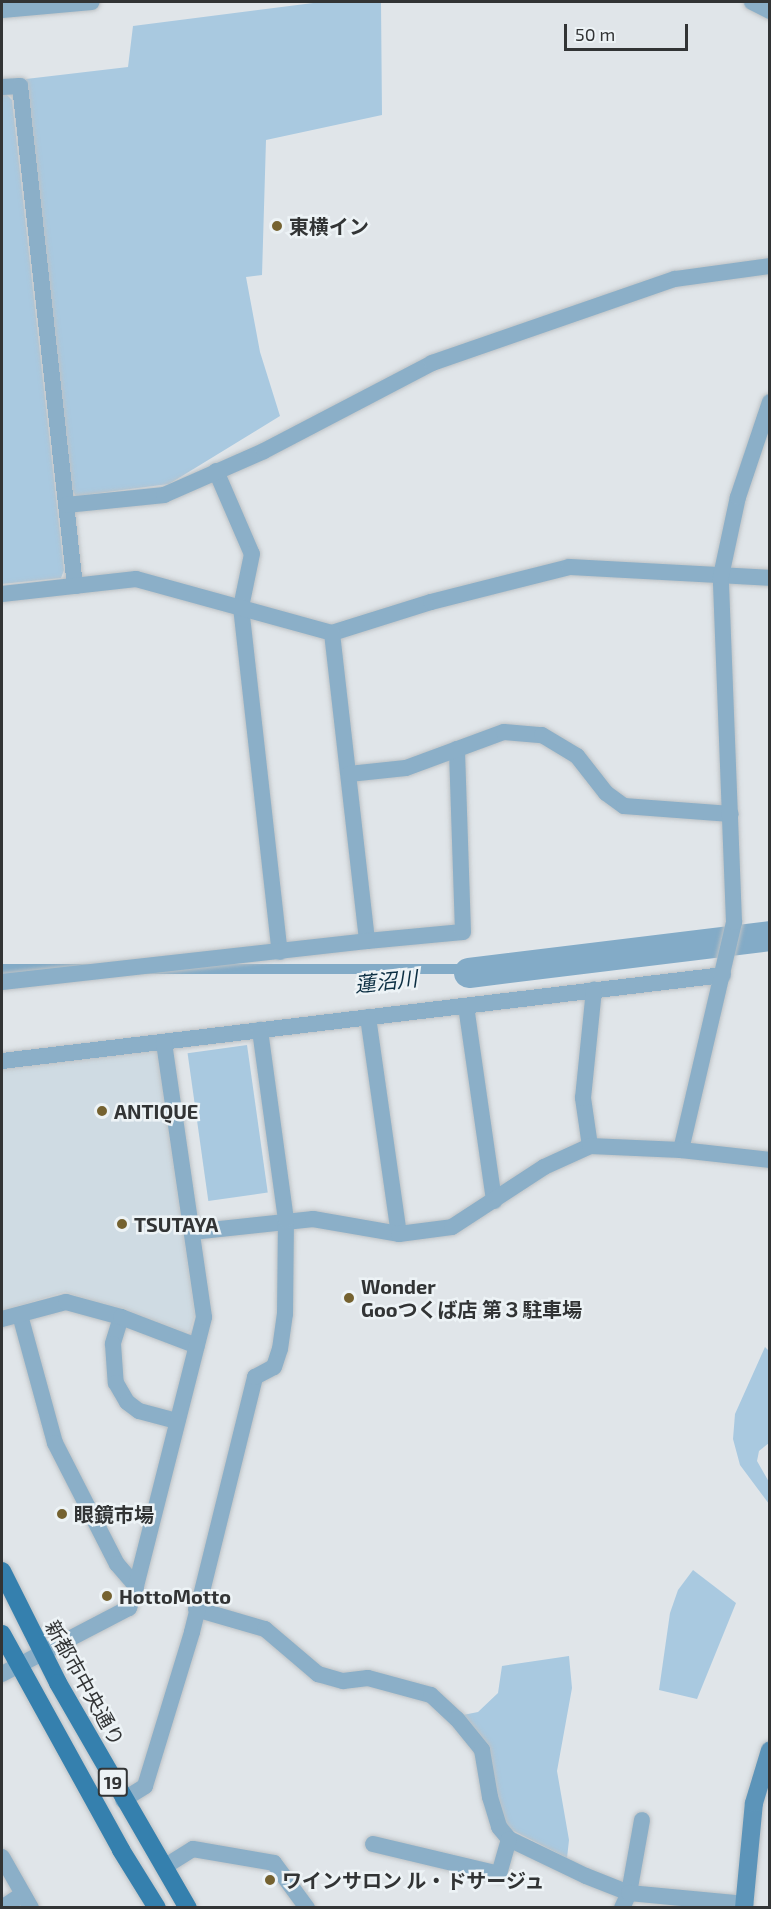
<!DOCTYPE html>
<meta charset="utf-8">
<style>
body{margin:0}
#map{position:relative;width:771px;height:1909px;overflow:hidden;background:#e0e5e9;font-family:"Exo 2","Noto Sans JP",sans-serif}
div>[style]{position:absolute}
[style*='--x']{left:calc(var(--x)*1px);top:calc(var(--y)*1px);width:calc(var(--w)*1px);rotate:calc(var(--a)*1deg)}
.built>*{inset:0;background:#cfdbe3}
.green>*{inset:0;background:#a9c9e0;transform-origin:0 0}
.water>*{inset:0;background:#83abc7;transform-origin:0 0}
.river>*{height:30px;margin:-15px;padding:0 15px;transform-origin:15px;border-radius:15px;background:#83abc7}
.roads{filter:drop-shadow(0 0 2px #bdc2c5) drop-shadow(0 0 2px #bdc2c5)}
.street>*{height:16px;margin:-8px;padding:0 8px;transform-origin:8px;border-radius:8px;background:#8bafc8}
.secondary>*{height:18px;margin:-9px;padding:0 9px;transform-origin:9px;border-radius:9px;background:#5c94b9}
.primary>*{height:18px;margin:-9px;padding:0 9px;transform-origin:9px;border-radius:9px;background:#3580ae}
.dots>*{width:16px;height:16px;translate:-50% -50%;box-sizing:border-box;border:3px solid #edf3f6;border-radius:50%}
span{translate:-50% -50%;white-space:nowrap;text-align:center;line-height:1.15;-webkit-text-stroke:5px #edf3f6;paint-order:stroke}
.shield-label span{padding:2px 4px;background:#edf3f6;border:2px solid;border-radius:4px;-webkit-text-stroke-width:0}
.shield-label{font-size:18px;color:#323435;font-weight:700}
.poi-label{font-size:20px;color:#323435;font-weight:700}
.left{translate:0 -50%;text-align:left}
.street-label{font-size:20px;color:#323435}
.water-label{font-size:21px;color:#0b2e42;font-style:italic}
.frame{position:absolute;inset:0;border:3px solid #323435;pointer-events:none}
.scale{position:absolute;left:564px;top:24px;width:124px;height:27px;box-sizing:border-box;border:3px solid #323435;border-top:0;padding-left:8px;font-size:18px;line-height:21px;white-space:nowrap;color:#323435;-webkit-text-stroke:4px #edf3f6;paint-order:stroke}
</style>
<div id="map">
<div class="built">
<i style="clip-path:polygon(157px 1050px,195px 1314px,190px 1331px,185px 1333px,65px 1292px,2px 1311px,2px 1065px)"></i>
</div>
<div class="green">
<i style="clip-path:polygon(321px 2px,381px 2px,382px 115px,266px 140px,262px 275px,246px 277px,260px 352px,280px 416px,169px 484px,76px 496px,72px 490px,26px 79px,128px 67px,133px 26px)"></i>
<i style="clip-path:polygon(6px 94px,12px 100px,64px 570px,61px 578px,2px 584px,2px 95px)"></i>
<i style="left:247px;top:1045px;width:149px;height:60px;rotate:82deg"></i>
<i style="clip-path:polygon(765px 1347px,770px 1352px,769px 1443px,759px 1451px,757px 1461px,769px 1482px,769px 1504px,740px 1465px,733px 1439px,735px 1414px)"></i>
<i style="clip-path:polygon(693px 1570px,736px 1603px,697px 1699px,659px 1690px,670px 1613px,678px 1590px)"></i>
<i style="clip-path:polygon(569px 1656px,572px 1688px,557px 1771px,569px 1840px,567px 1858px,510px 1829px,501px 1817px,458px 1716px,478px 1712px,498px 1693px,502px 1666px)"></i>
</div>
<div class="water">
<i style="left:510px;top:964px;width:10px;height:510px;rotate:90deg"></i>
</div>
<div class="river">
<i style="--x:469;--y:973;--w:303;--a:-7"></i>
</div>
<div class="roads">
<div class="street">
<i style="--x:752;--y:2;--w:20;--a:27"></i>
<i style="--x:2;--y:10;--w:90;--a:-5.1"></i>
<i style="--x:2;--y:87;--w:18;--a:-3"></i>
<i style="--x:20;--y:86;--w:503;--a:83.72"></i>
<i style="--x:216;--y:471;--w:90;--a:66.6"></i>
<i style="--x:252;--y:554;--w:54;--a:101.7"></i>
<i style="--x:241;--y:607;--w:347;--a:83.6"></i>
<i style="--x:66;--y:505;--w:99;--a:-5.8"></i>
<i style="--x:164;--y:495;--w:109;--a:-23.7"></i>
<i style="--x:264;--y:451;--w:190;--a:-27.6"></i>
<i style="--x:432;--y:363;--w:257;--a:-19.1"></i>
<i style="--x:675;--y:279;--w:96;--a:-7.8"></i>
<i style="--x:2;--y:594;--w:135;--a:-6.4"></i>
<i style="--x:136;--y:579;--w:203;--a:15.4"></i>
<i style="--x:332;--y:633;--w:104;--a:-17.4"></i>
<i style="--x:431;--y:602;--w:142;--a:-14.2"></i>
<i style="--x:569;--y:567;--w:201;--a:3.1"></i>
<i style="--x:332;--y:633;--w:310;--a:83.5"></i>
<i style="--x:367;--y:941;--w:96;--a:-5.4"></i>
<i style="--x:463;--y:932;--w:183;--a:-91.9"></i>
<i style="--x:349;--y:774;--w:57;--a:-6"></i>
<i style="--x:406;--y:768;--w:104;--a:-20.2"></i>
<i style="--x:504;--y:732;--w:38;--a:5"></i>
<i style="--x:542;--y:735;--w:41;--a:31"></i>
<i style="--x:577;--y:756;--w:47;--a:51.9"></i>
<i style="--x:606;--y:793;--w:22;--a:36"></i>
<i style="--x:624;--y:806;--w:107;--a:4.3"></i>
<i style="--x:2;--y:982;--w:367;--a:-6.4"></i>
<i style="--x:466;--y:1006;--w:197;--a:81.8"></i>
<i style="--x:368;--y:1017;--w:219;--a:81.9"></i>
<i style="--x:2;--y:1061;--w:726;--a:-6.8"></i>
<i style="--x:590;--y:1146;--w:49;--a:-98.3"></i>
<i style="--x:583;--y:1098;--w:109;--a:-84.2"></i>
<i style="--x:681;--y:1150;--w:234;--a:-76.9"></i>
<i style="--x:734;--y:922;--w:346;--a:-92.2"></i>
<i style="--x:721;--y:576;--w:81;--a:-77.9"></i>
<i style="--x:738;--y:497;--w:100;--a:-71.4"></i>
<i style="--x:192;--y:1232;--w:122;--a:-6.1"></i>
<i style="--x:313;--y:1219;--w:87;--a:9.9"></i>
<i style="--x:399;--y:1234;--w:53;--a:-7.5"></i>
<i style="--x:452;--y:1227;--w:110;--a:-33.1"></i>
<i style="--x:544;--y:1167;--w:51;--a:-24.5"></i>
<i style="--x:590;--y:1146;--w:91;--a:2.5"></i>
<i style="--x:681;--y:1150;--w:90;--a:6.4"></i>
<i style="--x:20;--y:1315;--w:133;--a:74.7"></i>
<i style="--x:55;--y:1443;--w:136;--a:62.9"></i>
<i style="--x:117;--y:1564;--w:29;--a:49"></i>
<i style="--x:121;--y:1317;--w:28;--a:107"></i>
<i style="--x:113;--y:1344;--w:39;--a:86"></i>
<i style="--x:116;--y:1383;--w:22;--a:60"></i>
<i style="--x:127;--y:1402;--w:15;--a:37"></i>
<i style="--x:139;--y:1411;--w:38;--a:15"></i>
<i style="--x:2;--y:1319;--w:66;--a:-14.9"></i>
<i style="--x:66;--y:1302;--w:57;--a:15.3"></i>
<i style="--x:121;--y:1317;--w:81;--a:20.9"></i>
<i style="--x:196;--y:1609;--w:72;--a:16.2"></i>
<i style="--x:265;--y:1629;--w:70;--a:40.3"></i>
<i style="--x:318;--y:1674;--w:26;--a:16"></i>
<i style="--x:343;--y:1681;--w:25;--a:-7"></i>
<i style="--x:368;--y:1678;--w:65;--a:15.1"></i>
<i style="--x:431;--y:1695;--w:35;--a:43"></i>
<i style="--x:457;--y:1719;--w:40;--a:51"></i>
<i style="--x:482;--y:1750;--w:48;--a:80.3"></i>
<i style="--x:490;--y:1797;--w:31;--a:73"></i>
<i style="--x:499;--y:1827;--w:16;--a:50"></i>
<i style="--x:509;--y:1839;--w:85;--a:25.7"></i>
<i style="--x:586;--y:1876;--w:46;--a:21.6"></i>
<i style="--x:629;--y:1893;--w:74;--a:-79.9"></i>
<i style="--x:2;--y:1674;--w:143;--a:-27.5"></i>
<i style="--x:129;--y:1608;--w:23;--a:-72"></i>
<i style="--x:136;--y:1586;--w:277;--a:-75.8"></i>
<i style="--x:204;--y:1317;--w:278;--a:-98.3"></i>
<i style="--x:123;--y:1800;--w:26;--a:-32"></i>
<i style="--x:145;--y:1786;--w:161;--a:-73"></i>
<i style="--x:192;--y:1632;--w:263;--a:-76.1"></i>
<i style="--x:255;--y:1377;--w:21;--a:-28"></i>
<i style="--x:274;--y:1367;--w:19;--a:-72"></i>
<i style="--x:280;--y:1349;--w:35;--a:-82"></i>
<i style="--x:285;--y:1314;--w:94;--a:-89.4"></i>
<i style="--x:286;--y:1220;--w:192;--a:-97.8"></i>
<i style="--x:373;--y:1844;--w:130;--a:13.4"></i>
<i style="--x:499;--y:1874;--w:36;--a:-74"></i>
<i style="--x:2;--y:1857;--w:59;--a:60.4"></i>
<i style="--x:164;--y:1867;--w:34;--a:-32"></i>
<i style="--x:193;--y:1849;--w:82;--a:9.8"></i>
<i style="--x:274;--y:1863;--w:56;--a:53.7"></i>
<i style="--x:2;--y:1908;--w:25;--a:-34"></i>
<i style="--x:622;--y:1908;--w:17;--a:-65"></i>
<i style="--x:629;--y:1893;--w:117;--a:5.4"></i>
</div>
<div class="secondary">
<i style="--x:744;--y:1908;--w:105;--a:-84.6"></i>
<i style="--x:754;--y:1803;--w:55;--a:-73.2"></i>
</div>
<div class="primary">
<i style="--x:2;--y:1571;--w:125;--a:63.4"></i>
<i style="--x:58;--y:1683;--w:260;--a:60"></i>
<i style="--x:2;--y:1634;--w:247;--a:61.1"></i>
<i style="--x:121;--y:1850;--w:68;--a:58.2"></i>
</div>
</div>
<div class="dots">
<i style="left:277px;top:226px;background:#756230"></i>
<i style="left:102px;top:1111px;background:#756230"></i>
<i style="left:122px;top:1224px;background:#756230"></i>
<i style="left:349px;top:1298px;background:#756230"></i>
<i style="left:62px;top:1514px;background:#756230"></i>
<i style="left:107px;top:1596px;background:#756230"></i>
<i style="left:270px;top:1880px;background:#756230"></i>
</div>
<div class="shield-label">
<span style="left:113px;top:1782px">19</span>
</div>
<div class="poi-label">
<span class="left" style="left:289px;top:226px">東横イン</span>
<span class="left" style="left:114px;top:1111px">ANTIQUE</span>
<span class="left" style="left:134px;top:1224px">TSUTAYA</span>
<span class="left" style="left:361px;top:1298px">Wonder<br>Gooつくば店 第３駐車場</span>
<span class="left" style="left:74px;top:1514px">眼鏡市場</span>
<span class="left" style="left:119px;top:1596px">HottoMotto</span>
<span class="left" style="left:282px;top:1880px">ワインサロン ル・ドサージュ</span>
</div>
<div class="street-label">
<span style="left:85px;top:1683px;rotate:61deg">新都市中央通り</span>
</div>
<div class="water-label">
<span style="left:386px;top:981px;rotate:-6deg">蓮沼川</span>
</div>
<div class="frame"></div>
<div class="scale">50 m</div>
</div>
